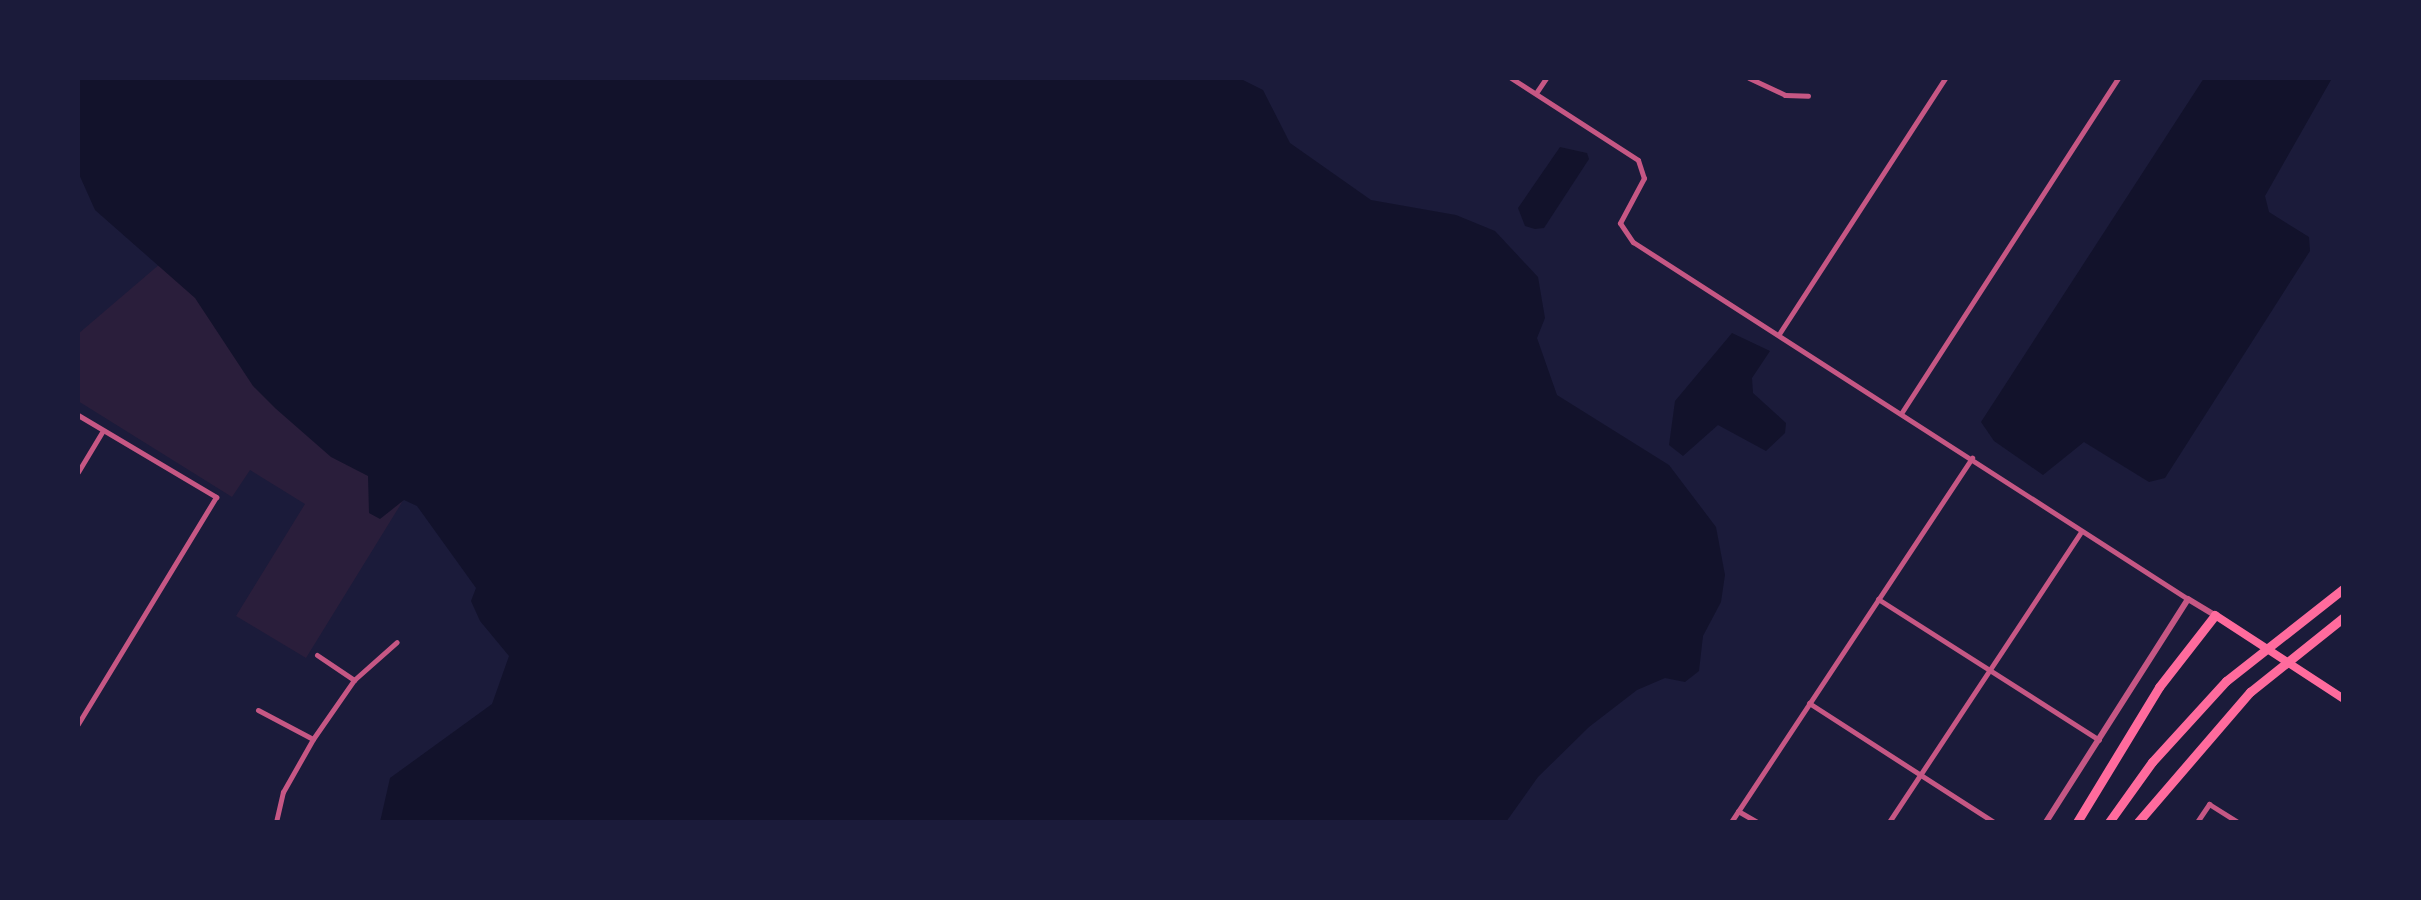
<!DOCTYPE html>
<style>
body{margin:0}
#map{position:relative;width:2421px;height:900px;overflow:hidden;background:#1b1b3a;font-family:"Titillium Web",sans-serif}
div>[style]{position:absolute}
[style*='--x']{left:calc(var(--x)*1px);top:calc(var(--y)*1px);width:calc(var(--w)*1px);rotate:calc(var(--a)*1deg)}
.green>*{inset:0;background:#2a1e3b}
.water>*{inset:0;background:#12122b}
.minor>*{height:5px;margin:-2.5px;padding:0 2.5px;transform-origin:2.5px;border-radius:2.5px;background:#c65784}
.tertiary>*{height:6px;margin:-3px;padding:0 3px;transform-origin:3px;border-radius:3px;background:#c65784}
.secondary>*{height:8px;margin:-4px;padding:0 4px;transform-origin:4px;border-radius:4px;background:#ff6b9d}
.motorway>*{height:9px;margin:-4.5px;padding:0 4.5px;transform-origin:4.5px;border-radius:4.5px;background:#ff6b9d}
span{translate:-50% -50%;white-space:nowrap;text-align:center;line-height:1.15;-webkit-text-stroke:8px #1b1b3a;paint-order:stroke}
.frame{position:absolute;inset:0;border:80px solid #1b1b3a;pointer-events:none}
</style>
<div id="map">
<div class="green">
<i style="clip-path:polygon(374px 81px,579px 215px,306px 658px,236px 616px,305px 504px,250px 470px,232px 497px,78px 401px,78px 334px)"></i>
</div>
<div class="water">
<i style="clip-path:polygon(78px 78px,1239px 78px,1263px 90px,1290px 143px,1371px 200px,1456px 215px,1495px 231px,1538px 277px,1545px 318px,1537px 338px,1557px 395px,1669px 465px,1716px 527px,1725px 575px,1721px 602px,1703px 636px,1699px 671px,1685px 682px,1665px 678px,1637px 690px,1589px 727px,1538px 777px,1506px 822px,380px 822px,390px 778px,492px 704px,509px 656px,480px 621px,471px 601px,476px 588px,417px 506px,404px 500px,380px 519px,369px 513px,368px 476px,331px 457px,275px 408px,253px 386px,195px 298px,95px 210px,78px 172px)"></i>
<i style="clip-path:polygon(2204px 78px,2331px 80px,2265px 196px,2269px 212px,2309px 237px,2310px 251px,2165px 478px,2149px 482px,2084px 442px,2043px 475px,1994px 441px,1981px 422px)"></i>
<i style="clip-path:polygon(1560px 147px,1587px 153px,1589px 159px,1544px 228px,1535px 229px,1525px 226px,1518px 208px)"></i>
<i style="clip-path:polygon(1732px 333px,1770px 351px,1752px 378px,1753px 393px,1786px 423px,1785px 433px,1766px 451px,1718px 425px,1683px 456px,1669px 445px,1675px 401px)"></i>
</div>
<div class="minor">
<i style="--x:1511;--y:78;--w:151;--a:32.8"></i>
<i style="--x:1638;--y:160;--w:19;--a:72"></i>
<i style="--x:1644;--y:178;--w:51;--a:118.1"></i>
<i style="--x:1620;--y:223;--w:23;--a:56"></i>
<i style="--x:1633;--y:242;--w:660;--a:32.75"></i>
<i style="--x:1749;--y:78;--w:40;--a:25"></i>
<i style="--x:1785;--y:95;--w:23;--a:2"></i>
<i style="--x:1536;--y:93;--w:18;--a:-56"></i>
<i style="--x:1779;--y:334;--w:305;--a:-57"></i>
<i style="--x:1902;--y:412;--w:398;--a:-57.1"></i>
<i style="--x:78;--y:415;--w:161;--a:30.7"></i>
<i style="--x:216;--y:497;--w:266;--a:121.3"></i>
<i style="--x:78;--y:472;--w:47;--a:-59"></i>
<i style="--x:1878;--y:599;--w:262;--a:32.5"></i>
<i style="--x:317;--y:655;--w:45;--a:34"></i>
<i style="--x:1809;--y:703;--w:220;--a:32.8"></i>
<i style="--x:258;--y:710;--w:62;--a:27.8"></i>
<i style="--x:1738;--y:811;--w:22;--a:30"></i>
<i style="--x:276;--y:822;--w:31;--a:-77"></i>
<i style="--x:283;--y:792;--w:61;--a:-60.5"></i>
<i style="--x:313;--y:739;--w:72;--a:-55.2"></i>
<i style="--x:354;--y:680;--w:57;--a:-41.5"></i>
<i style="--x:1731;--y:822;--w:437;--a:-56.5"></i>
<i style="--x:1889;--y:822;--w:346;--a:-56.5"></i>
<i style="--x:2197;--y:822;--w:22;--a:-56"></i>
<i style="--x:2209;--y:804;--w:34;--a:32"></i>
</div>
<div class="tertiary">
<i style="--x:2046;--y:822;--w:264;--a:-57.5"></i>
<i style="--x:2188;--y:599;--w:31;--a:31"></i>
</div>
<div class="secondary">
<i style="--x:2215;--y:615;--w:154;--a:33.1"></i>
</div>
<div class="motorway">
<i style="--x:2077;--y:822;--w:158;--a:-58.7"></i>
<i style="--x:2159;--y:687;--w:91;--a:-52.1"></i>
<i style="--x:2109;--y:822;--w:74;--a:-54.4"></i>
<i style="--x:2152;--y:762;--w:110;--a:-47.6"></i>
<i style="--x:2226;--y:681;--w:150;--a:-38.2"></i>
<i style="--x:2138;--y:822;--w:172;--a:-49.3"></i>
<i style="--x:2250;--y:692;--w:120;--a:-38.6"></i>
</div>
<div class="frame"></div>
</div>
